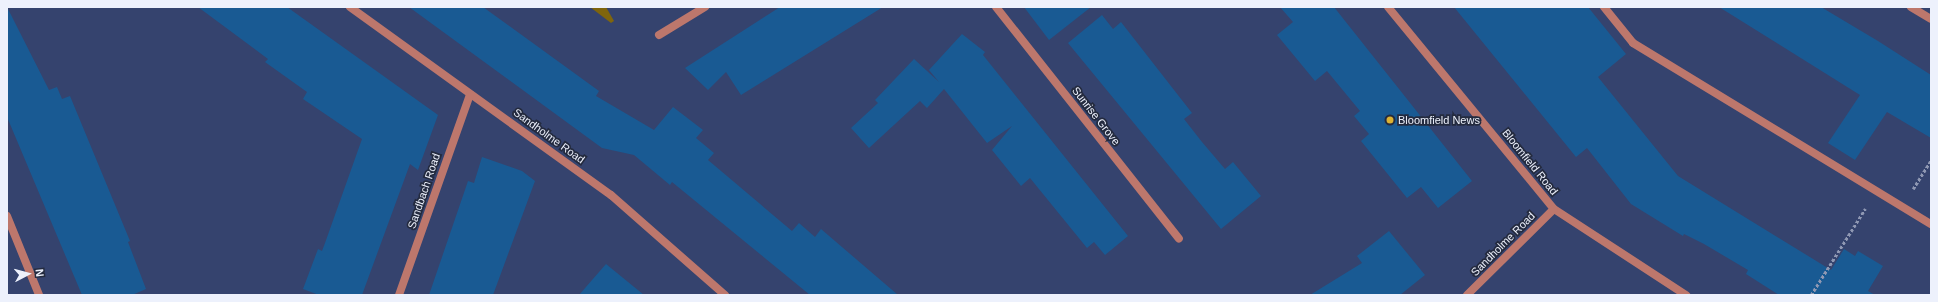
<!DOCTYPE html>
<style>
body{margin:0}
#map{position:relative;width:1938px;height:302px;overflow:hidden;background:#35436e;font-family:Helvetica,sans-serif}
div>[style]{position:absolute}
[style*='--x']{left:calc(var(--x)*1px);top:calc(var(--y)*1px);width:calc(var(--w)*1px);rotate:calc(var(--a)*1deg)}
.green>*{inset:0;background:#7f650d}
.building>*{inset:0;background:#195a93}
.path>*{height:2.5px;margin-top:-1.25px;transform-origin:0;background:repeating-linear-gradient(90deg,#8f98b3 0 3px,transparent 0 5px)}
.lane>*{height:8px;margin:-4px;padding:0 4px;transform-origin:4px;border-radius:4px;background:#bd776c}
.street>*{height:8px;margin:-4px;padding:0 4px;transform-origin:4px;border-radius:4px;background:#bd776c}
.dots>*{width:11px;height:11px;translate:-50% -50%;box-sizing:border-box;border:2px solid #242b3f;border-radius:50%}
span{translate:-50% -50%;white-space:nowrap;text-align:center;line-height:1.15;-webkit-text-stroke:3.5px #242b3f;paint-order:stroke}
.street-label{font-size:11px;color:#edf1fc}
.poi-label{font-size:11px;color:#edf1fc}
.left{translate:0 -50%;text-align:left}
.frame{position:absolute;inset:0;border:8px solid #edf1fc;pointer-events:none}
.north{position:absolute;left:8px;top:254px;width:40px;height:40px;-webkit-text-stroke:3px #242b3f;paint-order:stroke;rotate:84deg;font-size:11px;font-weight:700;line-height:16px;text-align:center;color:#edf1fc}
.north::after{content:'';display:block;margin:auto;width:14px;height:18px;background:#edf1fc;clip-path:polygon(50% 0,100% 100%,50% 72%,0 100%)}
</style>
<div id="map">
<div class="green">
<i style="clip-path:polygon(590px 7px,606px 7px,614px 21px,611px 23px)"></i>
</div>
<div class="building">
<i style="clip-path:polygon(7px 7px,49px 90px,57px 87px,62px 99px,70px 96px,130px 241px,128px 242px,146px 289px,132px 295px,82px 295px,7px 117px)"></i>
<i style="clip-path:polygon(198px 7px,287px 7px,438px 115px,418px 170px,410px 164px,362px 295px,319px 295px,303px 289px,318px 249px,322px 251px,325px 243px,362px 139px,303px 99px,307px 92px,265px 62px,268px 59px)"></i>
<i style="clip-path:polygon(409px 7px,483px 7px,599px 91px,596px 96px,654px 130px,673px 107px,703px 130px,696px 138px,714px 153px,708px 160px,792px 231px,799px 223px,815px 237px,821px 229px,898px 295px,810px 295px,672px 182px,670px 185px,634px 155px,602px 148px)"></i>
<i style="clip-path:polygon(780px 7px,883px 7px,741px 95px,726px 72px,708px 90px,685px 68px)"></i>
<i style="clip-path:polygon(1024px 7px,1091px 7px,1049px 40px)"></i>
<i style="clip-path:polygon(1280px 7px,1334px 7px,1472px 181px,1438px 208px,1421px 187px,1407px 198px,1361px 141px,1369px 134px,1354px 116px,1360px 111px,1327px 71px,1315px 81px,1277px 35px,1293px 22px)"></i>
<i style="clip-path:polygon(1454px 7px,1588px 7px,1626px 54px,1598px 77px,1678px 176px,1831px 270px,1844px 249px,1855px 256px,1858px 251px,1883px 266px,1868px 291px,1875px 295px,1779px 295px,1746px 274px,1748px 270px,1704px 244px,1684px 234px,1683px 236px,1631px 204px,1587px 148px,1576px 157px)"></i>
<i style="clip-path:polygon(1719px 7px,1821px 7px,1878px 41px,1931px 75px,1931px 138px,1887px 112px,1855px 160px,1828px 143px,1860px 95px)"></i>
<i style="clip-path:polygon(1102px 15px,1113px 29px,1121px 22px,1192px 113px,1184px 119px,1202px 142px,1225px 169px,1233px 162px,1261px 196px,1221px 229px,1068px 43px)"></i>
<i style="clip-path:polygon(962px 34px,985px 52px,983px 55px,1128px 236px,1105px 255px,1094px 242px,1087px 248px,1030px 178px,1021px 186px,992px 150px,1012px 126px,987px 143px,944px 89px,927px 108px,920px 101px,869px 148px,851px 128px,878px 103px,875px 100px,914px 59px,939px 82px,929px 70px)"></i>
<i style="clip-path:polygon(482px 157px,522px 171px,535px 181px,493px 295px,429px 295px,468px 181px,474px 183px)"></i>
<i style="clip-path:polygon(1389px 231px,1425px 275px,1400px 295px,1310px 295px,1362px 263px,1357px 256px)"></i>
<i style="clip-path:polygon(606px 264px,644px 295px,579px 295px)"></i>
</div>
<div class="path">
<i style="--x:1913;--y:189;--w:34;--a:-58"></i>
<i style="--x:1811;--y:295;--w:102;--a:-57.9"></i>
</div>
<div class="lane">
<i style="--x:1604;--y:7;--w:46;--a:51.1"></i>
<i style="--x:1633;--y:43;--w:349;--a:31.3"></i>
</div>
<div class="street">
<i style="--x:350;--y:7;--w:322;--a:35.8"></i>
<i style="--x:611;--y:195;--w:152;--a:41.3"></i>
<i style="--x:996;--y:7;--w:295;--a:51.7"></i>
<i style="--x:1388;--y:7;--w:261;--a:50.6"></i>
<i style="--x:1554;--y:209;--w:158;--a:33.1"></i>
<i style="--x:1911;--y:7;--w:23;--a:31"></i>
<i style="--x:659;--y:35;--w:54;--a:-31.3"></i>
<i style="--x:7;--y:216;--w:85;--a:67.9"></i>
<i style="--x:399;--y:295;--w:213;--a:-70.5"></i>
<i style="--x:1467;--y:295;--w:122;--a:-44.7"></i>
</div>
<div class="dots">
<i style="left:1390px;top:120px;background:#dcb233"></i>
</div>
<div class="street-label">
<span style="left:1096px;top:116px;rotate:52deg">Sunrise Grove</span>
<span style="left:549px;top:136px;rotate:36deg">Sandholme Road</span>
<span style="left:1530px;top:162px;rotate:51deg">Bloomfield Road</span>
<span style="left:424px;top:191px;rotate:-71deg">Sandbach Road</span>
<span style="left:1503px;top:244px;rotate:-45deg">Sandholme Road</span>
</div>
<div class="poi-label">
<span class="left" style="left:1398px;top:120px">Bloomfield News</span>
</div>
<div class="frame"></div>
<div class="north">N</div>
</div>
